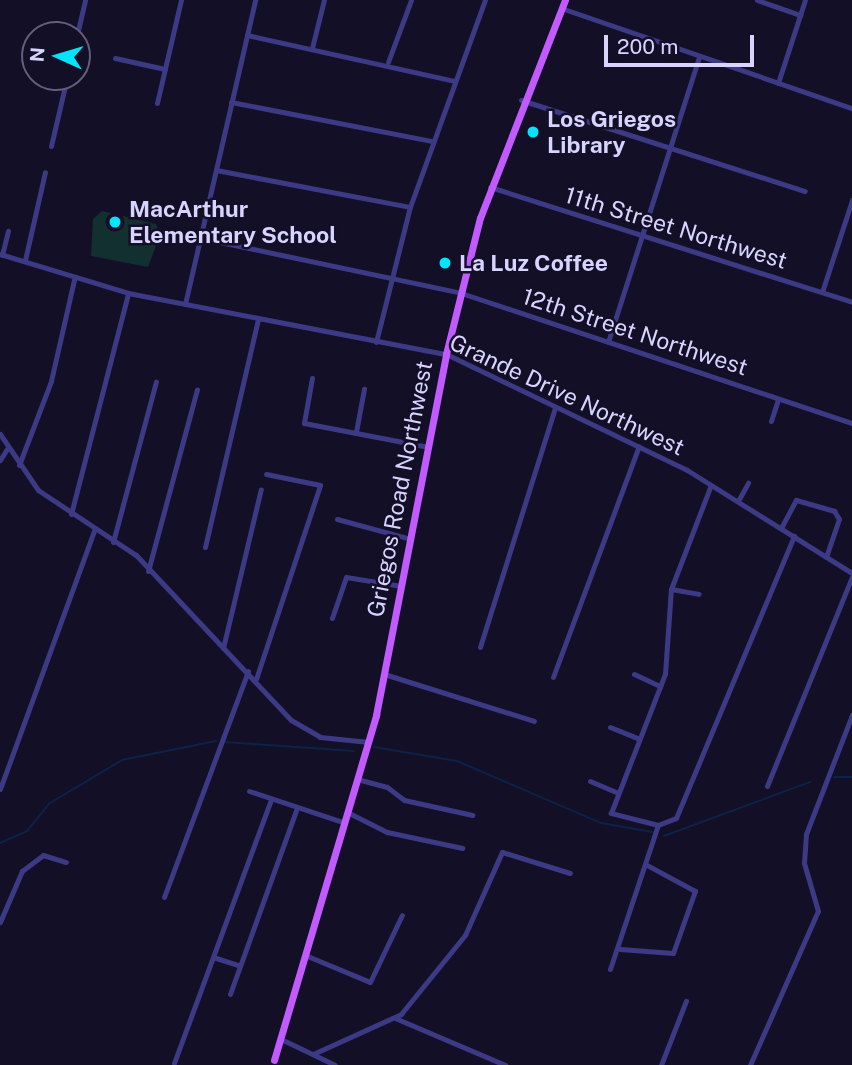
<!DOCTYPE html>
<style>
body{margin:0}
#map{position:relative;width:852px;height:1065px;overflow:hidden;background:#130f26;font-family:"Public Sans",sans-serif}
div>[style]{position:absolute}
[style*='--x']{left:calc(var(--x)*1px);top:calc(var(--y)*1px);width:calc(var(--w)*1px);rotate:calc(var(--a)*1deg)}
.green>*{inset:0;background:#12302f}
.stream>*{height:2px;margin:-1px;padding:0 1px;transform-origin:1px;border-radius:1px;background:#0c2248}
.minor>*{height:5px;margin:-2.5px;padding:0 2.5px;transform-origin:2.5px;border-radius:2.5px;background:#3d3a85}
.major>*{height:7px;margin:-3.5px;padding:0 3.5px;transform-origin:3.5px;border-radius:3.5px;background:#c25bff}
.dots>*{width:19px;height:19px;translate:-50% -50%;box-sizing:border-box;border:4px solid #130f26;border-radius:50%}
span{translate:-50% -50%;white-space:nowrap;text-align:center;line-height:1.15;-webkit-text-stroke:5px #130f26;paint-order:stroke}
.poi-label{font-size:23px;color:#d9d4ff;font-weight:700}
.left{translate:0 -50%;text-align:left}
.street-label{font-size:23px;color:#d9d4ff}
.north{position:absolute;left:21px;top:21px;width:70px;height:70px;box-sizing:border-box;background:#130f26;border:2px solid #625e7d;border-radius:50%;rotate:274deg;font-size:19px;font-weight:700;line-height:28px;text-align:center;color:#d9d4ff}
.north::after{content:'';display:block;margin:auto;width:24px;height:32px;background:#00e5ff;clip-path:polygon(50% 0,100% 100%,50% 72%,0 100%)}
.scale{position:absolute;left:604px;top:35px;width:150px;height:32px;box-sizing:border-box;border:4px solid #d9d4ff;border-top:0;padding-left:9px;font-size:21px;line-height:24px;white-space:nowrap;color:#d9d4ff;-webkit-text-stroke:5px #130f26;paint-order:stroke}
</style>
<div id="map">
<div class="green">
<i style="clip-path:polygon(102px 211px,156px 224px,160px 235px,148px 267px,91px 256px,93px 219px)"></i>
</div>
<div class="stream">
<i style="--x:224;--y:742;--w:130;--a:4"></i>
<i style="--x:374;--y:747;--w:84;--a:9.6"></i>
<i style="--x:457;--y:761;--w:157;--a:23.3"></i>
<i style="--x:601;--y:823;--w:52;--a:10"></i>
<i style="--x:834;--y:777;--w:18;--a:0"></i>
<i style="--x:664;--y:836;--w:156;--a:-20.3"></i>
<i style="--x:0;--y:843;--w:30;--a:-24"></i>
<i style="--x:27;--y:831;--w:36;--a:-51"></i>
<i style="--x:50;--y:803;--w:84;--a:-30.8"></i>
<i style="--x:122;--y:760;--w:96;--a:-11.4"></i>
</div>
<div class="minor">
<i style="--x:757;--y:0;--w:46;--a:19.2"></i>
<i style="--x:561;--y:8;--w:308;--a:19"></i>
<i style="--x:77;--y:35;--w:36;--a:-77"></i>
<i style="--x:247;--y:35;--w:212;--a:12.5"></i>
<i style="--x:312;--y:48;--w:49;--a:-76"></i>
<i style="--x:115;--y:58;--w:51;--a:12.4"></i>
<i style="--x:388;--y:62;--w:66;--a:-69.6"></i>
<i style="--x:778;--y:83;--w:87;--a:-72"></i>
<i style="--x:521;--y:100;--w:298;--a:17.8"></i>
<i style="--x:231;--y:102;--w:205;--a:11"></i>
<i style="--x:157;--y:103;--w:106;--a:-76.9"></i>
<i style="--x:51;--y:146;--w:71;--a:-76.9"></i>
<i style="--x:216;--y:170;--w:197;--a:10.8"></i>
<i style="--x:490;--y:187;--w:380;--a:17.6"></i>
<i style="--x:201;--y:238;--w:266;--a:11.9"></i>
<i style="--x:461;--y:293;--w:412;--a:18.4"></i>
<i style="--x:0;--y:254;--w:134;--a:16.9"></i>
<i style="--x:128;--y:293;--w:324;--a:10.9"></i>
<i style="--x:446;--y:354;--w:267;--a:25.7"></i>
<i style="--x:687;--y:470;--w:195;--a:32"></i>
<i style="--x:2;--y:255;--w:25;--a:-76"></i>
<i style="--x:25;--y:260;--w:90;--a:-77.2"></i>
<i style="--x:822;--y:292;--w:97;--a:-71.9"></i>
<i style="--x:185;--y:304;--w:312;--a:-77"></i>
<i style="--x:376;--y:342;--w:139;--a:-75.9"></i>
<i style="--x:410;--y:207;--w:220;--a:-70.1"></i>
<i style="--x:608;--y:342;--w:299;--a:-72.3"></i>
<i style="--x:312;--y:378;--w:46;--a:100.1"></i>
<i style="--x:304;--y:423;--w:127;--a:10.9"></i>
<i style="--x:771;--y:421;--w:23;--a:-72"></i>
<i style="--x:356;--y:432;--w:44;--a:-79.5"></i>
<i style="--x:0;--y:434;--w:68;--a:55.8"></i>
<i style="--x:38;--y:490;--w:118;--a:33.6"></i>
<i style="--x:136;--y:555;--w:226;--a:46.8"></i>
<i style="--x:291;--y:720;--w:34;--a:30"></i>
<i style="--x:320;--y:737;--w:49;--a:5.8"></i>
<i style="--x:0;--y:460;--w:13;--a:-58"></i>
<i style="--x:19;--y:465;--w:90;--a:-69.1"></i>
<i style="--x:51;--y:381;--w:104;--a:-77.2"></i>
<i style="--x:738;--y:501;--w:21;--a:-61"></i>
<i style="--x:71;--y:514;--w:228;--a:-75.5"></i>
<i style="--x:337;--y:519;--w:77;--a:15.1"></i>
<i style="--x:781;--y:528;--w:32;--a:-62"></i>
<i style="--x:796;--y:500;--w:40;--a:16"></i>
<i style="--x:834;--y:511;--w:9;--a:58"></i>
<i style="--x:839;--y:519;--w:40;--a:108.9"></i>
<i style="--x:113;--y:542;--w:166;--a:-75"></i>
<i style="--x:205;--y:547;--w:233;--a:-76.9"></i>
<i style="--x:148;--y:571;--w:188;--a:-74.9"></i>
<i style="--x:671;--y:589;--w:28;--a:10"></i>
<i style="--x:332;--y:618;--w:43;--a:-71.1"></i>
<i style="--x:346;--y:577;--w:56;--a:9.3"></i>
<i style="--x:480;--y:647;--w:251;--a:-72.6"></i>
<i style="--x:223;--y:648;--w:163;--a:-76.6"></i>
<i style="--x:384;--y:674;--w:157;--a:17.4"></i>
<i style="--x:634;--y:674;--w:29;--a:25"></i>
<i style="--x:553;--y:677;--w:246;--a:-69.6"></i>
<i style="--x:256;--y:679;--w:204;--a:-71.7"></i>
<i style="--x:320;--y:485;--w:55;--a:-168.5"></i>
<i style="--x:610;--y:727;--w:31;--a:22"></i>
<i style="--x:357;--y:779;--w:31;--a:15"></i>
<i style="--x:387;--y:787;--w:21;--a:37"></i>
<i style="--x:404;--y:800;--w:70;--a:12.4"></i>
<i style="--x:590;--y:781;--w:30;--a:23"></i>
<i style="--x:767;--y:786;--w:226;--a:-67.9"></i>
<i style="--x:0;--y:789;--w:275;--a:-70"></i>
<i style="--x:249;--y:791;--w:99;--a:18.3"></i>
<i style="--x:347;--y:812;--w:45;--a:26.6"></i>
<i style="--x:387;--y:832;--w:77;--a:12"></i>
<i style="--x:658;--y:825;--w:49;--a:-165.7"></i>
<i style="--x:611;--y:813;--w:149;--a:-68.8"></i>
<i style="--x:665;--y:674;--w:85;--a:-86"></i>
<i style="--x:671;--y:589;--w:111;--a:-69"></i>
<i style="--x:164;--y:897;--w:241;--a:-69.6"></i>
<i style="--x:0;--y:922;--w:56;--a:-66.7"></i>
<i style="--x:22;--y:871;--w:26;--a:-37"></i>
<i style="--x:43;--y:855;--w:24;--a:17"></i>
<i style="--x:620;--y:949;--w:53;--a:4.3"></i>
<i style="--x:673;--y:953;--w:66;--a:-70.5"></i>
<i style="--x:695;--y:891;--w:55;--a:-151.6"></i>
<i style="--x:305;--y:955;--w:70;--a:22.6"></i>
<i style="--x:370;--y:982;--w:74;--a:-64.5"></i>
<i style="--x:213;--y:957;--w:28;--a:18"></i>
<i style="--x:610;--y:969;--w:152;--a:-71.6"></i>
<i style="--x:658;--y:825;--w:19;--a:-21"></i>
<i style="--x:676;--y:818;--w:306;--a:-67.3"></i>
<i style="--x:230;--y:994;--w:198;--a:-70.2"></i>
<i style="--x:395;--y:1018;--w:120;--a:23.1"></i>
<i style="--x:285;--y:1041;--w:55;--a:25.6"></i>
<i style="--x:313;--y:1054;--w:97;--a:-24.4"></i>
<i style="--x:401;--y:1014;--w:102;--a:-51"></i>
<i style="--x:465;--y:935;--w:91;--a:-66"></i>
<i style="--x:502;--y:852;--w:71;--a:17.2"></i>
<i style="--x:174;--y:1063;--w:281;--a:-69.8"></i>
<i style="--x:661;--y:1065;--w:69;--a:-68.7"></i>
<i style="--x:750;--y:1065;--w:168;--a:-66.2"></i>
<i style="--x:818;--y:911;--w:50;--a:-106.3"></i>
<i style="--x:804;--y:863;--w:29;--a:-86"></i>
<i style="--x:806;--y:834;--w:128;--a:-68.9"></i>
</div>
<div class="major">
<i style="--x:274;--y:1060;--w:360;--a:-73.5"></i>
<i style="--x:376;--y:715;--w:368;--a:-79"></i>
<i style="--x:446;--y:354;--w:140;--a:-76"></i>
<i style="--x:480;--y:218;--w:234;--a:-68.7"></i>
</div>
<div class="dots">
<i style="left:533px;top:132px;background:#00e5ff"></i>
<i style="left:115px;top:222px;background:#00e5ff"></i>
<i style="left:445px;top:263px;background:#00e5ff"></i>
</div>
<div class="poi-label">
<span class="left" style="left:547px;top:132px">Los Griegos<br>Library</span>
<span class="left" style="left:129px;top:222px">MacArthur<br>Elementary School</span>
<span class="left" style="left:459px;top:263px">La Luz Coffee</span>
</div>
<div class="street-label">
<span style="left:676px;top:228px;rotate:17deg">11th Street Northwest</span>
<span style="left:635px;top:332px;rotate:18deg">12th Street Northwest</span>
<span style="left:567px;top:395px;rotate:25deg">Grande Drive Northwest</span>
<span style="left:400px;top:489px;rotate:-79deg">Griegos Road Northwest</span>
</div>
<div class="north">N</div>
<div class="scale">200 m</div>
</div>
